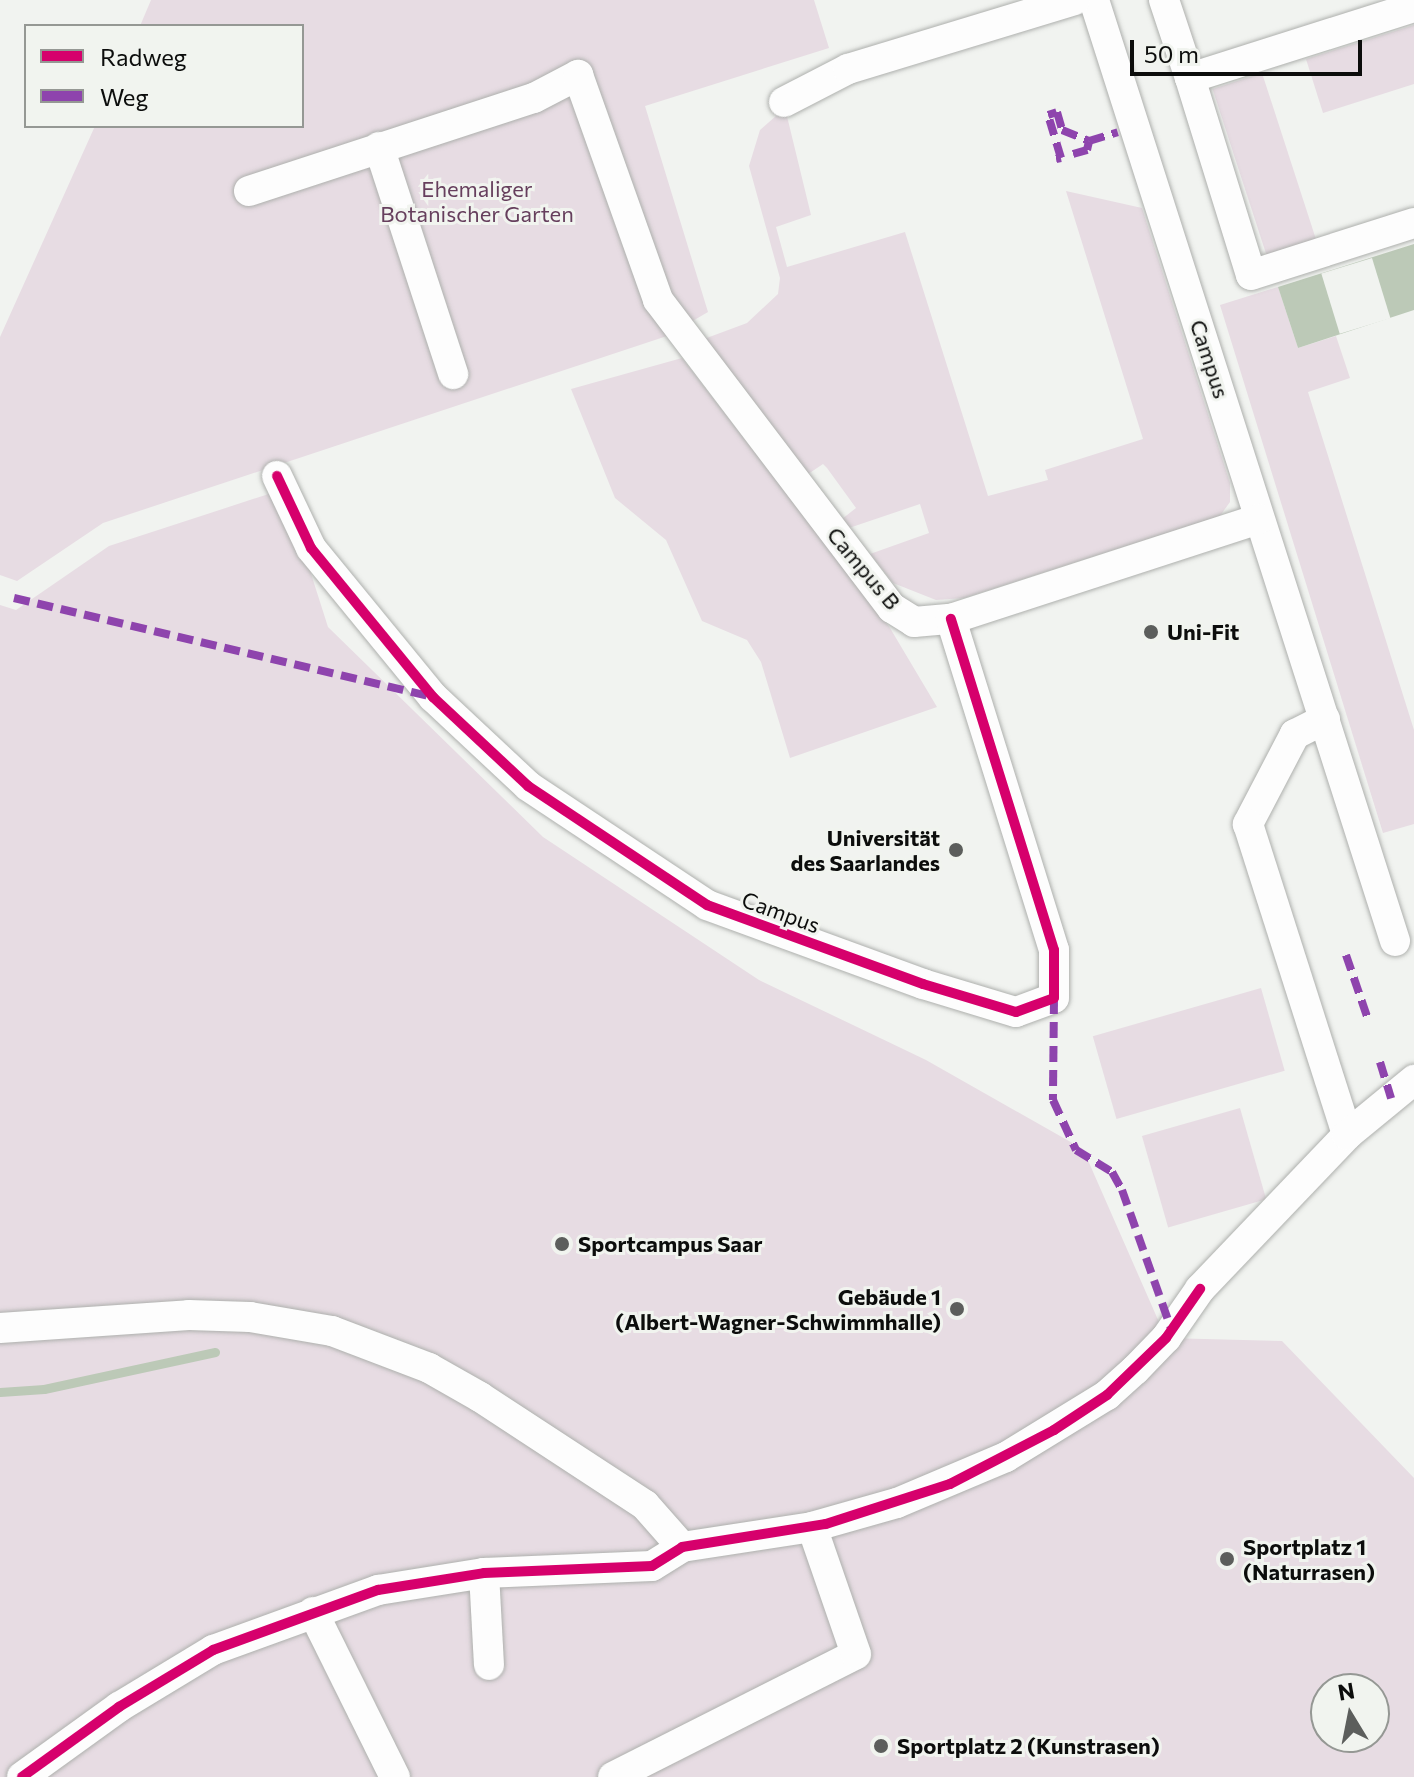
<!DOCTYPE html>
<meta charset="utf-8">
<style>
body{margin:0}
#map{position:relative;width:1414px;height:1777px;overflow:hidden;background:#f1f3f0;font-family:Commissioner,sans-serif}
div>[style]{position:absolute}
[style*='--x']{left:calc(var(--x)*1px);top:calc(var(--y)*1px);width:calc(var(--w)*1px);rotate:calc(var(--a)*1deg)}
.green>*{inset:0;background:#e7dce3;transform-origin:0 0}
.water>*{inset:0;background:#bcc9b7}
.pier>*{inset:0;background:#f1f3f0;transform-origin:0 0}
.stream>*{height:9px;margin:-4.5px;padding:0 4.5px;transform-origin:4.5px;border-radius:4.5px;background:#bcc9b7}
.roads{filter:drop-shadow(0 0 2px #aeb0ad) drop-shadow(0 0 2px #aeb0ad)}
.minor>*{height:30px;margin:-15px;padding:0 15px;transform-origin:15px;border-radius:15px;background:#fdfdfd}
.quiet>*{height:8px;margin-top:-4px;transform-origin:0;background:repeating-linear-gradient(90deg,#8e44ad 0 16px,transparent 0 24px)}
.cycleway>*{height:10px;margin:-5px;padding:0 5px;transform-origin:5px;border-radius:5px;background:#d6006c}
.dots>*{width:22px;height:22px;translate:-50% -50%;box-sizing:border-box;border:4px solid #f1f4ef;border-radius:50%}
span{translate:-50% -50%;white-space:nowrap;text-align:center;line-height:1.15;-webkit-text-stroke:6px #f1f4ef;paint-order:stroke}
.park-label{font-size:22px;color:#663f5d}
.street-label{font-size:22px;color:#0c0d0c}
.poi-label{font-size:22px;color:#0c0d0c;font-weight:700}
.left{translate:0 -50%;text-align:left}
.right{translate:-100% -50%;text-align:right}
.legend{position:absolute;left:24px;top:24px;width:280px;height:104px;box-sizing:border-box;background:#f1f4ef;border:2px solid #959894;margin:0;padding:10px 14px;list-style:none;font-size:24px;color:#0c0d0c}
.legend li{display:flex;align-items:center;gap:16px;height:40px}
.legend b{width:40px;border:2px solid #959894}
.north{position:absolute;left:1310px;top:1673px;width:80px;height:80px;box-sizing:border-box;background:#f1f4ef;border:2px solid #959894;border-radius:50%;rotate:350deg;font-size:22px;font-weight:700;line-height:32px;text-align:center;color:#0c0d0c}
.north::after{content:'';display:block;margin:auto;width:28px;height:36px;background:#5c5e5c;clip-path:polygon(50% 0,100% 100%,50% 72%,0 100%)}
.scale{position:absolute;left:1130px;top:40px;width:232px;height:36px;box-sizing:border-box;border:4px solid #0c0d0c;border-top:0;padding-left:10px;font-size:24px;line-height:28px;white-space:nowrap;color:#0c0d0c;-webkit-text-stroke:6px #f1f4ef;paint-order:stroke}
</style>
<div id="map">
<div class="green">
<i style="clip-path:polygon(151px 0,814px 0,829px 48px,645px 106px,708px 312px,667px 336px,103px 523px,17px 581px,0 575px,0 337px,95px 126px,302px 126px,302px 26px,140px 26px)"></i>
<i style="clip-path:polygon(1414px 25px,1414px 84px,1323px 113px,1306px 59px)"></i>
<i style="left:1262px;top:73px;width:176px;height:52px;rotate:72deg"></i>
<i style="clip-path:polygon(785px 108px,811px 215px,776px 227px,787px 267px,905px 232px,988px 496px,1048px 480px,1045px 470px,1143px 439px,1066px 191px,1142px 208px,1230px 483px,1230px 502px,1220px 516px,964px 598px,936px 600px,893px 583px,870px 554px,929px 533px,920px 504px,849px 528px,842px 519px,856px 508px,827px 468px,823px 464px,808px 474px,704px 339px,747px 323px,778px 294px,780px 278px,749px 166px,760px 130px)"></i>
<i style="clip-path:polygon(1278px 287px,1298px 348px,1336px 336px,1350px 378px,1308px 392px,1414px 730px,1414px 824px,1383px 833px,1220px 305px)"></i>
<i style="clip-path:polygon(682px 358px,890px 628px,937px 707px,790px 758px,761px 662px,747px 640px,702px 621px,666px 540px,615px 498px,571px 389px)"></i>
<i style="clip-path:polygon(evenodd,284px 489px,328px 627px,543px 837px,759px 980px,926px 1060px,1083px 1149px,1166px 1338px,1282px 1341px,1414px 1478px,1414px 1777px,0 1777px,0 605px,16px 610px,109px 546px,284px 489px,1326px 1689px,1374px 1689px,1374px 1737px,1326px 1737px,1326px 1689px)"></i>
<i style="left:1261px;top:988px;width:86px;height:175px;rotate:74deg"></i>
<i style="left:1240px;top:1108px;width:95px;height:102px;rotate:74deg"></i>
</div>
<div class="water">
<i style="clip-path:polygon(1414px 244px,1414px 310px,1298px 348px,1278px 287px)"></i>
</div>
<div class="pier">
<i style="left:1372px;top:258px;width:63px;height:53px;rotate:73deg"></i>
</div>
<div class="stream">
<i style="--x:0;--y:1392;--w:44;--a:-3.9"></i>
<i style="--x:44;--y:1389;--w:175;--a:-12.2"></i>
</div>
<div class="roads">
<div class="minor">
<i style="--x:1094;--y:0;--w:988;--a:72.26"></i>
<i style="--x:1164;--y:0;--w:82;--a:71.6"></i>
<i style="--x:1190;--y:78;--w:235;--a:-17.6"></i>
<i style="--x:1190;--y:78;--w:206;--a:72.8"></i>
<i style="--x:1251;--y:275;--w:171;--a:-17.7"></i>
<i style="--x:784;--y:102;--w:72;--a:-27.3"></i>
<i style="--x:848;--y:69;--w:237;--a:-16.9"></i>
<i style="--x:379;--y:147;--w:239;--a:71.9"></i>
<i style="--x:249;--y:191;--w:300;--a:-18.1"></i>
<i style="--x:534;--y:98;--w:50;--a:-27.6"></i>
<i style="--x:578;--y:75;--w:239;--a:70.4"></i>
<i style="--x:658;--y:300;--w:387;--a:52.8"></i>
<i style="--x:892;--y:608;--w:26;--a:32"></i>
<i style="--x:914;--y:622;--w:37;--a:-5"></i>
<i style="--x:951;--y:619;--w:324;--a:-18"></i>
<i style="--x:277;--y:476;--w:80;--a:64.7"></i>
<i style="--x:311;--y:548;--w:193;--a:50.7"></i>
<i style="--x:433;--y:697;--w:130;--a:43.1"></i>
<i style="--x:528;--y:786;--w:215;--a:33.6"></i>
<i style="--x:707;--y:905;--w:230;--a:20.1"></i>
<i style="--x:923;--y:984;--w:97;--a:16.8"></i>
<i style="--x:1016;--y:1012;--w:40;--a:-20.2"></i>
<i style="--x:1054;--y:998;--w:48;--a:-90"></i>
<i style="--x:1054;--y:950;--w:347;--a:-107.3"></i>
<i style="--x:1325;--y:719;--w:34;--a:153"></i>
<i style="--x:1295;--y:734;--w:102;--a:117.6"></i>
<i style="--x:1248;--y:824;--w:326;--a:72.3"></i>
<i style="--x:0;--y:1328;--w:189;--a:-3.9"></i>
<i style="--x:189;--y:1315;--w:61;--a:1.9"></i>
<i style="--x:250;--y:1317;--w:83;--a:9.7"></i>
<i style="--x:332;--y:1331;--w:104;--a:20.9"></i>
<i style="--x:429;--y:1368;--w:59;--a:29.6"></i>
<i style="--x:480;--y:1397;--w:197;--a:33.2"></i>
<i style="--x:645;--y:1505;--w:56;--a:48.6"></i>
<i style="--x:484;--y:1573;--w:92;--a:86.9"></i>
<i style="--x:313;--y:1612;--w:184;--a:63.6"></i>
<i style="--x:22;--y:1777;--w:120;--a:-35.8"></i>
<i style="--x:119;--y:1707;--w:110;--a:-31.2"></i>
<i style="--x:213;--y:1650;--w:176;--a:-20"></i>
<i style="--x:378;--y:1590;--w:107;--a:-9.1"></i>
<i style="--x:484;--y:1573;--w:168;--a:-2.4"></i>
<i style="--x:652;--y:1566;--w:36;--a:-32"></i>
<i style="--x:682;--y:1547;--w:132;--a:-8.7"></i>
<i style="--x:812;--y:1527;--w:88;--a:-15.8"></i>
<i style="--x:897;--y:1503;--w:118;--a:-22.9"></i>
<i style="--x:1006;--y:1457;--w:119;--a:-31.5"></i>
<i style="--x:1107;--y:1395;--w:38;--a:-42"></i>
<i style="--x:1135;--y:1370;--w:45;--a:-45.9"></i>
<i style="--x:1166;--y:1338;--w:60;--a:-55.2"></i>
<i style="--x:1200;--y:1289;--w:213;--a:-46.3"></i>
<i style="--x:1347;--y:1135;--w:87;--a:-39.4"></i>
<i style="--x:613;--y:1777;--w:272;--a:-26.8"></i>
<i style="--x:856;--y:1654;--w:134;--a:-109.1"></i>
</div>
</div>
<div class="quiet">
<i style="--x:1073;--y:154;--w:15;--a:-16"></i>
<i style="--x:1087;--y:150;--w:9;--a:-77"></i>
<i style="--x:1089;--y:141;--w:30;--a:-17"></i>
<i style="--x:1056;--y:159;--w:5;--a:-11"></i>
<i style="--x:1061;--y:158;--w:45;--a:-106.8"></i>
<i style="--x:1048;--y:115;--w:9;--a:-18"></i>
<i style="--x:1057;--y:112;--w:19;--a:74"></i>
<i style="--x:1062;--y:130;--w:29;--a:22"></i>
<i style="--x:14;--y:598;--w:431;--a:13.3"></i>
<i style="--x:1346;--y:955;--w:71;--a:71.1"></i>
<i style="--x:1054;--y:998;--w:102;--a:90.6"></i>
<i style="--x:1053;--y:1100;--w:55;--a:65.3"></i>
<i style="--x:1076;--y:1150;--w:42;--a:31.4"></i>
<i style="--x:1112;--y:1172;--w:21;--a:61"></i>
<i style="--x:1122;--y:1190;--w:150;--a:70.5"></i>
<i style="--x:1380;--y:1062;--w:38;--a:73"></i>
</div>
<div class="cycleway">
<i style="--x:277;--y:476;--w:80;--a:64.7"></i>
<i style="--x:311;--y:548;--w:193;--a:50.7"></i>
<i style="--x:433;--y:697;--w:130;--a:43.1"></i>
<i style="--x:528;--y:786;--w:215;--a:33.6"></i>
<i style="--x:707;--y:905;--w:230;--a:20.1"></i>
<i style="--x:923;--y:984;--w:97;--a:16.8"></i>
<i style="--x:1016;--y:1012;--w:40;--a:-20.2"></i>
<i style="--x:1054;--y:998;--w:48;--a:-90"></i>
<i style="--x:1054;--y:950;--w:347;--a:-107.3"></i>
<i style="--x:22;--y:1777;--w:120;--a:-35.8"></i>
<i style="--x:119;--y:1707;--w:110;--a:-31.2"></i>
<i style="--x:213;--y:1650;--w:176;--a:-20"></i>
<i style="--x:378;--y:1590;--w:107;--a:-9.1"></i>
<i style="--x:484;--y:1573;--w:168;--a:-2.4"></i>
<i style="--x:652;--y:1566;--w:36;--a:-32"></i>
<i style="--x:682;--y:1547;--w:146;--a:-9.1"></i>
<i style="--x:826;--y:1524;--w:130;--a:-17.9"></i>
<i style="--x:950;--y:1484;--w:117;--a:-27.4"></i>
<i style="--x:1054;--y:1430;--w:64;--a:-33.4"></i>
<i style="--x:1107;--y:1395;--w:82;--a:-44"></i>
<i style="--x:1166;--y:1338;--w:60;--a:-55.2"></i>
</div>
<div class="dots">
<i style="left:1151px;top:632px;background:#5c5e5c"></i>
<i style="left:956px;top:850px;background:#5c5e5c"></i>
<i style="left:562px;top:1244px;background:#5c5e5c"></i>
<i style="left:957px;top:1309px;background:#5c5e5c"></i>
<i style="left:1227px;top:1559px;background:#5c5e5c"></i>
<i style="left:881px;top:1746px;background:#5c5e5c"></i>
</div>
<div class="park-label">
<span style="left:477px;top:201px">Ehemaliger<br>Botanischer Garten</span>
</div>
<div class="street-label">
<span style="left:1210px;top:359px;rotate:72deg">Campus</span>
<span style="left:864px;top:568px;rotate:50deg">Campus B</span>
<span style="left:781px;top:912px;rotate:20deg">Campus</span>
</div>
<div class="poi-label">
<span class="left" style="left:1167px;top:632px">Uni-Fit</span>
<span class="right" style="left:940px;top:850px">Universität<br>des Saarlandes</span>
<span class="left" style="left:578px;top:1244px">Sportcampus Saar</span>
<span class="right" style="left:941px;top:1309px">Gebäude 1<br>(Albert-Wagner-Schwimmhalle)</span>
<span class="left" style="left:1243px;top:1559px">Sportplatz 1<br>(Naturrasen)</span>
<span class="left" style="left:897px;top:1746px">Sportplatz 2 (Kunstrasen)</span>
</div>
<ul class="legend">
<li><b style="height:10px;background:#d6006c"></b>Radweg</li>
<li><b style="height:10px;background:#8e44ad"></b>Weg</li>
</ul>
<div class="north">N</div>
<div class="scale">50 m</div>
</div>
